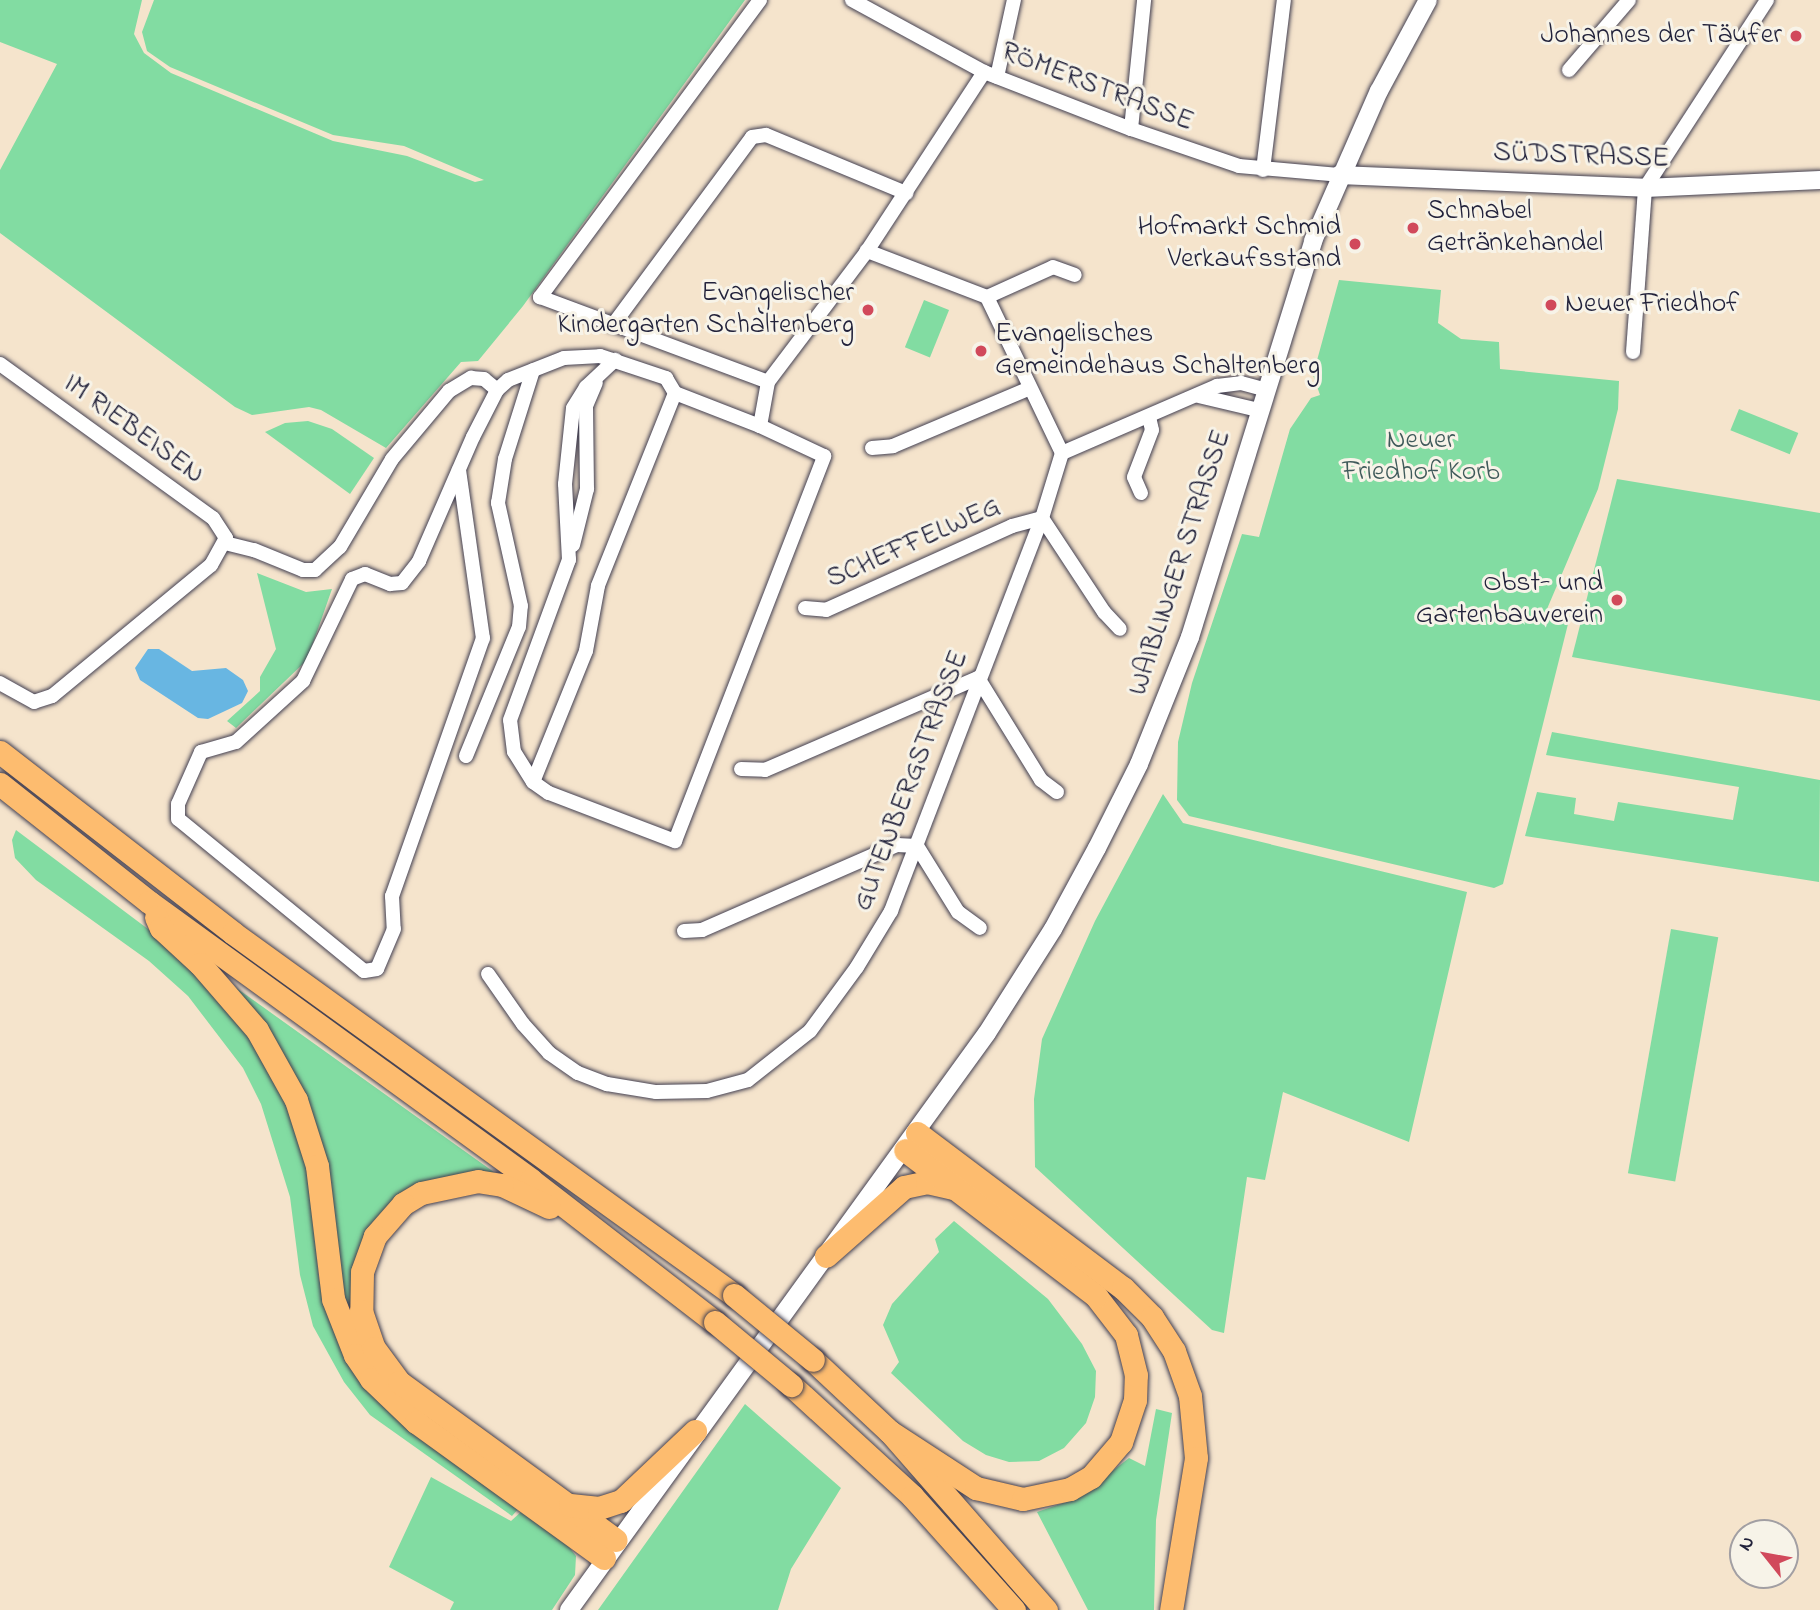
<!DOCTYPE html>
<meta charset="utf-8">
<style>
body{margin:0}
#map{position:relative;width:1820px;height:1610px;overflow:hidden;background:#f5e4cc;font-family:"Indie Flower",sans-serif}
div>[style]{position:absolute}
[style*='--x']{left:calc(var(--x)*1px);top:calc(var(--y)*1px);width:calc(var(--w)*1px);rotate:calc(var(--a)*1deg)}
.green>*{inset:0;background:#82dca2;transform-origin:0 0}
.water>*{inset:0;background:#68b6e2}
.roads{filter:drop-shadow(0 0 2px #423f51) drop-shadow(0 0 2px #423f51)}
.minor>*{height:14px;margin:-7px;padding:0 7px;transform-origin:7px;border-radius:7px;background:#fff}
.tertiary>*{height:18px;margin:-9px;padding:0 9px;transform-origin:9px;border-radius:9px;background:#fff}
.trunk>*{height:23px;margin:-11.5px;padding:0 11.5px;transform-origin:11.5px;border-radius:11.5px;background:#fdbc6f}
.bridges{filter:drop-shadow(0 0 2px #423f51) drop-shadow(0 0 2px #423f51)}
.trunk-bridge>*{height:23px;margin:-11.5px;padding:0 11.5px;transform-origin:11.5px;border-radius:11.5px;background:#fdbc6f}
.dots>*{width:19px;height:19px;translate:-50% -50%;box-sizing:border-box;border:4px solid #f7f3e8;border-radius:50%}
span{translate:-50% -50%;white-space:nowrap;text-align:center;line-height:1.15;-webkit-text-stroke:6px #f7f3e8;paint-order:stroke}
.poi-label{font-size:28px;color:#22223b}
.right{translate:-100% -50%;text-align:right}
.left{translate:0 -50%;text-align:left}
.street-label{font-size:28px;color:#22223b}
.park-label{font-size:28px;color:#3f5a5a}
.north{position:absolute;left:1729px;top:1519px;width:70px;height:70px;box-sizing:border-box;background:#f7f3e8;border:2px solid #a29fa3;border-radius:50%;rotate:301deg;font-size:19px;font-weight:700;line-height:28px;text-align:center;color:#22223b}
.north::after{content:'';display:block;margin:auto;width:24px;height:32px;background:#d1495b;clip-path:polygon(50% 0,100% 100%,50% 72%,0 100%)}
</style>
<div id="map">
<div class="green">
<i style="clip-path:polygon(0 0,142px 0,134px 34px,144px 53px,171px 73px,333px 141px,407px 156px,475px 182px,484px 180px,404px 146px,333px 135px,170px 67px,147px 51px,142px 32px,154px 0,745px 0,523px 306px,478px 361px,461px 362px,386px 448px,321px 410px,309px 407px,252px 415px,235px 407px,0 233px,0 170px,57px 64px,0 42px)"></i>
<i style="clip-path:polygon(1339px 280px,1441px 290px,1438px 323px,1461px 339px,1499px 342px,1500px 369px,1619px 381px,1618px 409px,1598px 489px,1547px 609px,1570px 616px,1503px 884px,1494px 888px,1189px 816px,1177px 800px,1178px 742px,1192px 683px,1242px 534px,1259px 537px,1290px 429px,1311px 398px,1320px 395px,1313px 375px)"></i>
<i style="left:924px;top:300px;width:27px;height:51px;rotate:22deg"></i>
<i style="left:1739px;top:409px;width:64px;height:23px;rotate:22deg"></i>
<i style="clip-path:polygon(308px 421px,332px 429px,374px 458px,350px 494px,265px 432px,285px 423px)"></i>
<i style="clip-path:polygon(1617px 479px,1820px 513px,1820px 701px,1572px 657px)"></i>
<i style="clip-path:polygon(257px 573px,306px 592px,332px 589px,307px 660px,236px 728px,227px 721px,260px 691px,260px 677px,276px 649px)"></i>
<i style="clip-path:polygon(1552px 732px,1820px 780px,1819px 882px,1525px 836px,1537px 792px,1576px 798px,1574px 814px,1614px 821px,1618px 802px,1733px 820px,1739px 787px,1546px 755px)"></i>
<i style="clip-path:polygon(1163px 794px,1183px 823px,1467px 892px,1409px 1142px,1283px 1092px,1265px 1180px,1247px 1177px,1224px 1333px,1212px 1330px,1035px 1167px,1034px 1099px,1042px 1039px,1095px 921px)"></i>
<i style="clip-path:polygon(16px 830px,168px 944px,251px 1038px,280px 1088px,307px 1164px,319px 1279px,337px 1337px,361px 1383px,398px 1420px,520px 1507px,512px 1516px,370px 1415px,344px 1382px,313px 1326px,300px 1275px,290px 1197px,261px 1104px,243px 1068px,188px 996px,149px 961px,36px 880px,15px 858px,12px 840px)"></i>
<i style="left:1671px;top:929px;width:48px;height:248px;rotate:10deg"></i>
<i style="clip-path:polygon(228px 982px,498px 1175px,387px 1211px,354px 1313px,441px 1433px,345px 1317px,318px 1147px)"></i>
<i style="clip-path:polygon(954px 1221px,1048px 1299px,1082px 1344px,1096px 1371px,1095px 1397px,1086px 1423px,1064px 1448px,1039px 1461px,1009px 1462px,986px 1455px,963px 1441px,891px 1373px,899px 1362px,883px 1325px,892px 1304px,939px 1252px,935px 1239px)"></i>
<i style="clip-path:polygon(745px 1404px,841px 1488px,791px 1569px,778px 1610px,598px 1610px)"></i>
<i style="clip-path:polygon(1156px 1409px,1172px 1413px,1156px 1520px,1154px 1610px,1088px 1610px,1037px 1512px,1078px 1498px,1129px 1458px,1145px 1466px)"></i>
<i style="clip-path:polygon(431px 1477px,511px 1521px,522px 1511px,563px 1539px,576px 1556px,575px 1575px,552px 1610px,450px 1610px,454px 1602px,389px 1567px)"></i>
</div>
<div class="water">
<i style="clip-path:polygon(148px 649px,159px 649px,192px 671px,226px 668px,243px 680px,248px 691px,242px 703px,208px 719px,198px 718px,140px 680px,135px 668px)"></i>
</div>
<div class="roads">
<div class="minor">
<i style="--x:760;--y:0;--w:370;--a:126.5"></i>
<i style="--x:540;--y:297;--w:243;--a:20.4"></i>
<i style="--x:852;--y:0;--w:150;--a:28.6"></i>
<i style="--x:984;--y:72;--w:158;--a:21.2"></i>
<i style="--x:1131;--y:129;--w:114;--a:18.9"></i>
<i style="--x:1239;--y:166;--w:100;--a:5.1"></i>
<i style="--x:1569;--y:70;--w:92;--a:-49.4"></i>
<i style="--x:997;--y:77;--w:79;--a:-77.6"></i>
<i style="--x:1131;--y:129;--w:130;--a:-84.2"></i>
<i style="--x:1263;--y:170;--w:171;--a:-83"></i>
<i style="--x:987;--y:297;--w:72;--a:-24.4"></i>
<i style="--x:1053;--y:267;--w:23;--a:20"></i>
<i style="--x:613;--y:325;--w:234;--a:-53.5"></i>
<i style="--x:752;--y:137;--w:14;--a:-8"></i>
<i style="--x:766;--y:135;--w:152;--a:22.5"></i>
<i style="--x:1633;--y:352;--w:164;--a:-85.8"></i>
<i style="--x:1645;--y:188;--w:224;--a:-57"></i>
<i style="--x:0;--y:364;--w:263;--a:35.9"></i>
<i style="--x:213;--y:518;--w:24;--a:57"></i>
<i style="--x:226;--y:538;--w:31;--a:119"></i>
<i style="--x:211;--y:565;--w:206;--a:140.5"></i>
<i style="--x:52;--y:696;--w:19;--a:162"></i>
<i style="--x:34;--y:702;--w:39;--a:-151"></i>
<i style="--x:675;--y:393;--w:208;--a:111.8"></i>
<i style="--x:598;--y:586;--w:66;--a:100.5"></i>
<i style="--x:586;--y:651;--w:141;--a:112"></i>
<i style="--x:533;--y:782;--w:19;--a:35"></i>
<i style="--x:549;--y:793;--w:135;--a:20.9"></i>
<i style="--x:675;--y:841;--w:413;--a:-68.8"></i>
<i style="--x:824;--y:456;--w:71;--a:-154.9"></i>
<i style="--x:1199;--y:396;--w:61;--a:13.3"></i>
<i style="--x:872;--y:448;--w:21;--a:-5"></i>
<i style="--x:893;--y:446;--w:147;--a:-22.9"></i>
<i style="--x:1062;--y:453;--w:169;--a:-23.4"></i>
<i style="--x:1217;--y:386;--w:24;--a:-7"></i>
<i style="--x:1241;--y:383;--w:24;--a:15"></i>
<i style="--x:459;--y:470;--w:170;--a:81.9"></i>
<i style="--x:483;--y:638;--w:274;--a:109.4"></i>
<i style="--x:392;--y:896;--w:33;--a:87"></i>
<i style="--x:394;--y:929;--w:43;--a:113"></i>
<i style="--x:377;--y:969;--w:13;--a:171"></i>
<i style="--x:364;--y:971;--w:240;--a:-140.7"></i>
<i style="--x:178;--y:819;--w:15;--a:-90"></i>
<i style="--x:178;--y:804;--w:57;--a:-66.1"></i>
<i style="--x:201;--y:752;--w:36;--a:-16"></i>
<i style="--x:236;--y:742;--w:91;--a:-42.3"></i>
<i style="--x:303;--y:681;--w:113;--a:-64.3"></i>
<i style="--x:352;--y:579;--w:14;--a:-21"></i>
<i style="--x:365;--y:574;--w:27;--a:22"></i>
<i style="--x:390;--y:584;--w:12;--a:-5"></i>
<i style="--x:402;--y:583;--w:28;--a:-52"></i>
<i style="--x:419;--y:561;--w:135;--a:-66.5"></i>
<i style="--x:473;--y:437;--w:53;--a:-62.9"></i>
<i style="--x:497;--y:390;--w:15;--a:-42"></i>
<i style="--x:508;--y:380;--w:60;--a:-21.4"></i>
<i style="--x:564;--y:358;--w:36;--a:-3"></i>
<i style="--x:600;--y:356;--w:70;--a:18.4"></i>
<i style="--x:666;--y:378;--w:17;--a:59"></i>
<i style="--x:675;--y:393;--w:91;--a:21.2"></i>
<i style="--x:760;--y:426;--w:45;--a:-79.7"></i>
<i style="--x:768;--y:382;--w:164;--a:-52.9"></i>
<i style="--x:867;--y:251;--w:214;--a:-56.8"></i>
<i style="--x:1141;--y:493;--w:17;--a:-114"></i>
<i style="--x:1134;--y:477;--w:50;--a:-69"></i>
<i style="--x:1152;--y:430;--w:13;--a:-103"></i>
<i style="--x:225;--y:543;--w:30;--a:14"></i>
<i style="--x:254;--y:550;--w:53;--a:22.2"></i>
<i style="--x:303;--y:570;--w:12;--a:0"></i>
<i style="--x:315;--y:570;--w:34;--a:-43"></i>
<i style="--x:340;--y:547;--w:102;--a:-59.4"></i>
<i style="--x:392;--y:459;--w:89;--a:-50"></i>
<i style="--x:449;--y:391;--w:26;--a:-31"></i>
<i style="--x:471;--y:378;--w:13;--a:4"></i>
<i style="--x:484;--y:379;--w:17;--a:40"></i>
<i style="--x:573;--y:545;--w:58;--a:-76"></i>
<i style="--x:587;--y:489;--w:83;--a:-90.7"></i>
<i style="--x:586;--y:406;--w:25;--a:-67"></i>
<i style="--x:805;--y:608;--w:21;--a:5"></i>
<i style="--x:826;--y:610;--w:204;--a:-24.3"></i>
<i style="--x:1012;--y:526;--w:31;--a:-15"></i>
<i style="--x:1042;--y:518;--w:113;--a:56.6"></i>
<i style="--x:1104;--y:612;--w:23;--a:47"></i>
<i style="--x:466;--y:756;--w:139;--a:-67.7"></i>
<i style="--x:519;--y:627;--w:21;--a:-85"></i>
<i style="--x:521;--y:606;--w:106;--a:-102.6"></i>
<i style="--x:498;--y:503;--w:45;--a:-81"></i>
<i style="--x:505;--y:459;--w:93;--a:-72.5"></i>
<i style="--x:741;--y:769;--w:24;--a:2"></i>
<i style="--x:765;--y:770;--w:232;--a:-23.4"></i>
<i style="--x:978;--y:678;--w:120;--a:58.3"></i>
<i style="--x:1041;--y:780;--w:20;--a:37"></i>
<i style="--x:533;--y:782;--w:36;--a:-122"></i>
<i style="--x:514;--y:752;--w:32;--a:-97"></i>
<i style="--x:510;--y:720;--w:171;--a:-69.8"></i>
<i style="--x:569;--y:560;--w:76;--a:-93"></i>
<i style="--x:565;--y:484;--w:76;--a:-84"></i>
<i style="--x:573;--y:408;--w:25;--a:-58"></i>
<i style="--x:586;--y:387;--w:40;--a:-43"></i>
<i style="--x:684;--y:931;--w:18;--a:-3"></i>
<i style="--x:702;--y:930;--w:213;--a:-23.6"></i>
<i style="--x:897;--y:845;--w:20;--a:3"></i>
<i style="--x:917;--y:846;--w:78;--a:58.2"></i>
<i style="--x:958;--y:912;--w:27;--a:36"></i>
<i style="--x:488;--y:974;--w:61;--a:55"></i>
<i style="--x:523;--y:1024;--w:39;--a:48"></i>
<i style="--x:549;--y:1053;--w:35;--a:35"></i>
<i style="--x:578;--y:1073;--w:31;--a:21"></i>
<i style="--x:607;--y:1084;--w:50;--a:9.3"></i>
<i style="--x:656;--y:1092;--w:51;--a:-1.1"></i>
<i style="--x:707;--y:1091;--w:42;--a:-15"></i>
<i style="--x:748;--y:1080;--w:79;--a:-38.3"></i>
<i style="--x:810;--y:1031;--w:79;--a:-53.7"></i>
<i style="--x:857;--y:967;--w:66;--a:-58.7"></i>
<i style="--x:891;--y:911;--w:421;--a:-69"></i>
<i style="--x:1042;--y:518;--w:68;--a:-72.9"></i>
<i style="--x:1062;--y:453;--w:173;--a:-115.7"></i>
<i style="--x:987;--y:297;--w:129;--a:-159"></i>
</div>
<div class="tertiary">
<i style="--x:1339;--y:175;--w:306;--a:2.4"></i>
<i style="--x:1645;--y:188;--w:175;--a:-2.6"></i>
<i style="--x:569;--y:1610;--w:712;--a:-54.08"></i>
<i style="--x:987;--y:1033;--w:123;--a:-57.6"></i>
<i style="--x:1053;--y:929;--w:92;--a:-61.5"></i>
<i style="--x:1097;--y:848;--w:94;--a:-63.4"></i>
<i style="--x:1139;--y:764;--w:137;--a:-68.1"></i>
<i style="--x:1190;--y:637;--w:415;--a:-72.7"></i>
<i style="--x:1313;--y:241;--w:164;--a:-66.3"></i>
<i style="--x:1379;--y:91;--w:103;--a:-61.7"></i>
</div>
<div class="trunk">
<i style="--x:0;--y:752;--w:295;--a:37.8"></i>
<i style="--x:233;--y:933;--w:618;--a:35.85"></i>
<i style="--x:0;--y:784;--w:190;--a:38.4"></i>
<i style="--x:149;--y:902;--w:472;--a:36"></i>
<i style="--x:531;--y:1180;--w:232;--a:37.7"></i>
<i style="--x:156;--y:917;--w:12;--a:66"></i>
<i style="--x:161;--y:928;--w:53;--a:42.7"></i>
<i style="--x:200;--y:964;--w:87;--a:49.2"></i>
<i style="--x:257;--y:1030;--w:80;--a:60.9"></i>
<i style="--x:296;--y:1100;--w:69;--a:72.3"></i>
<i style="--x:317;--y:1166;--w:134;--a:83.1"></i>
<i style="--x:333;--y:1299;--w:60;--a:68.6"></i>
<i style="--x:355;--y:1355;--w:29;--a:56"></i>
<i style="--x:371;--y:1379;--w:62;--a:43.7"></i>
<i style="--x:416;--y:1422;--w:232;--a:35.9"></i>
<i style="--x:917;--y:1133;--w:258;--a:37"></i>
<i style="--x:1123;--y:1288;--w:41;--a:45"></i>
<i style="--x:1152;--y:1317;--w:40;--a:57.1"></i>
<i style="--x:1174;--y:1351;--w:48;--a:70.4"></i>
<i style="--x:1190;--y:1396;--w:62;--a:84.5"></i>
<i style="--x:1196;--y:1458;--w:154;--a:99.3"></i>
<i style="--x:549;--y:1207;--w:52;--a:-154.9"></i>
<i style="--x:502;--y:1185;--w:24;--a:-171"></i>
<i style="--x:478;--y:1181;--w:58;--a:168.1"></i>
<i style="--x:421;--y:1193;--w:21;--a:149"></i>
<i style="--x:403;--y:1204;--w:43;--a:131.2"></i>
<i style="--x:375;--y:1236;--w:38;--a:110"></i>
<i style="--x:362;--y:1272;--w:39;--a:91"></i>
<i style="--x:361;--y:1311;--w:39;--a:71"></i>
<i style="--x:374;--y:1348;--w:42;--a:53.7"></i>
<i style="--x:399;--y:1382;--w:268;--a:36.1"></i>
<i style="--x:826;--y:1256;--w:104;--a:-41.5"></i>
<i style="--x:904;--y:1187;--w:24;--a:-12"></i>
<i style="--x:927;--y:1182;--w:27;--a:13"></i>
<i style="--x:813;--y:1360;--w:105;--a:43.1"></i>
<i style="--x:890;--y:1432;--w:237;--a:48.8"></i>
<i style="--x:791;--y:1385;--w:164;--a:42.5"></i>
<i style="--x:912;--y:1496;--w:153;--a:48.2"></i>
<i style="--x:890;--y:1432;--w:103;--a:33.1"></i>
<i style="--x:976;--y:1488;--w:48;--a:13.2"></i>
<i style="--x:1023;--y:1499;--w:48;--a:-12"></i>
<i style="--x:1070;--y:1489;--w:24;--a:-30"></i>
<i style="--x:1091;--y:1477;--w:46;--a:-49.4"></i>
<i style="--x:1121;--y:1442;--w:44;--a:-71.6"></i>
<i style="--x:1135;--y:1400;--w:25;--a:-88"></i>
<i style="--x:1136;--y:1375;--w:41;--a:-104"></i>
<i style="--x:1126;--y:1335;--w:49;--a:-127.6"></i>
<i style="--x:1096;--y:1296;--w:240;--a:-142.6"></i>
<i style="--x:570;--y:1505;--w:29;--a:6"></i>
<i style="--x:599;--y:1508;--w:23;--a:-18"></i>
<i style="--x:621;--y:1501;--w:102;--a:-43.4"></i>
</div>
</div>
<div class="bridges">
<div class="trunk-bridge">
<i style="--x:734;--y:1295;--w:102;--a:39.4"></i>
<i style="--x:715;--y:1322;--w:99;--a:39.7"></i>
</div>
</div>
<div class="dots">
<i style="left:1796px;top:36px;background:#d1495b"></i>
<i style="left:1413px;top:228px;background:#d1495b"></i>
<i style="left:1355px;top:244px;background:#d1495b"></i>
<i style="left:1551px;top:305px;background:#d1495b"></i>
<i style="left:868px;top:310px;background:#d1495b"></i>
<i style="left:981px;top:351px;background:#d1495b"></i>
<i style="left:1617px;top:600px;background:#d1495b"></i>
</div>
<div class="poi-label">
<span class="right" style="left:1782px;top:36px">Johannes der Täufer</span>
<span class="left" style="left:1427px;top:228px">Schnabel<br>Getränkehandel</span>
<span class="right" style="left:1341px;top:244px">Hofmarkt Schmid<br>Verkaufsstand</span>
<span class="right" style="left:854px;top:310px">Evangelischer<br>Kindergarten Schaltenberg</span>
<span class="left" style="left:1565px;top:305px">Neuer Friedhof</span>
<span class="left" style="left:995px;top:351px">Evangelisches<br>Gemeindehaus Schaltenberg</span>
<span class="right" style="left:1603px;top:600px">Obst- und<br>Gartenbauverein</span>
</div>
<div class="street-label">
<span style="left:1097px;top:88px;rotate:21deg">RÖMERSTRASSE</span>
<span style="left:1581px;top:157px;rotate:2deg">SÜDSTRASSE</span>
<span style="left:133px;top:430px;rotate:36deg">IM RIEBEISEN</span>
<span style="left:914px;top:544px;rotate:-24deg">SCHEFFELWEG</span>
<span style="left:1181px;top:563px;rotate:-72deg">WAIBLINGER STRASSE</span>
<span style="left:912px;top:781px;rotate:-69deg">GUTENBERGSTRASSE</span>
</div>
<div class="park-label">
<span style="left:1421px;top:457px">Neuer<br>Friedhof Korb</span>
</div>
<div class="north">N</div>
</div>
